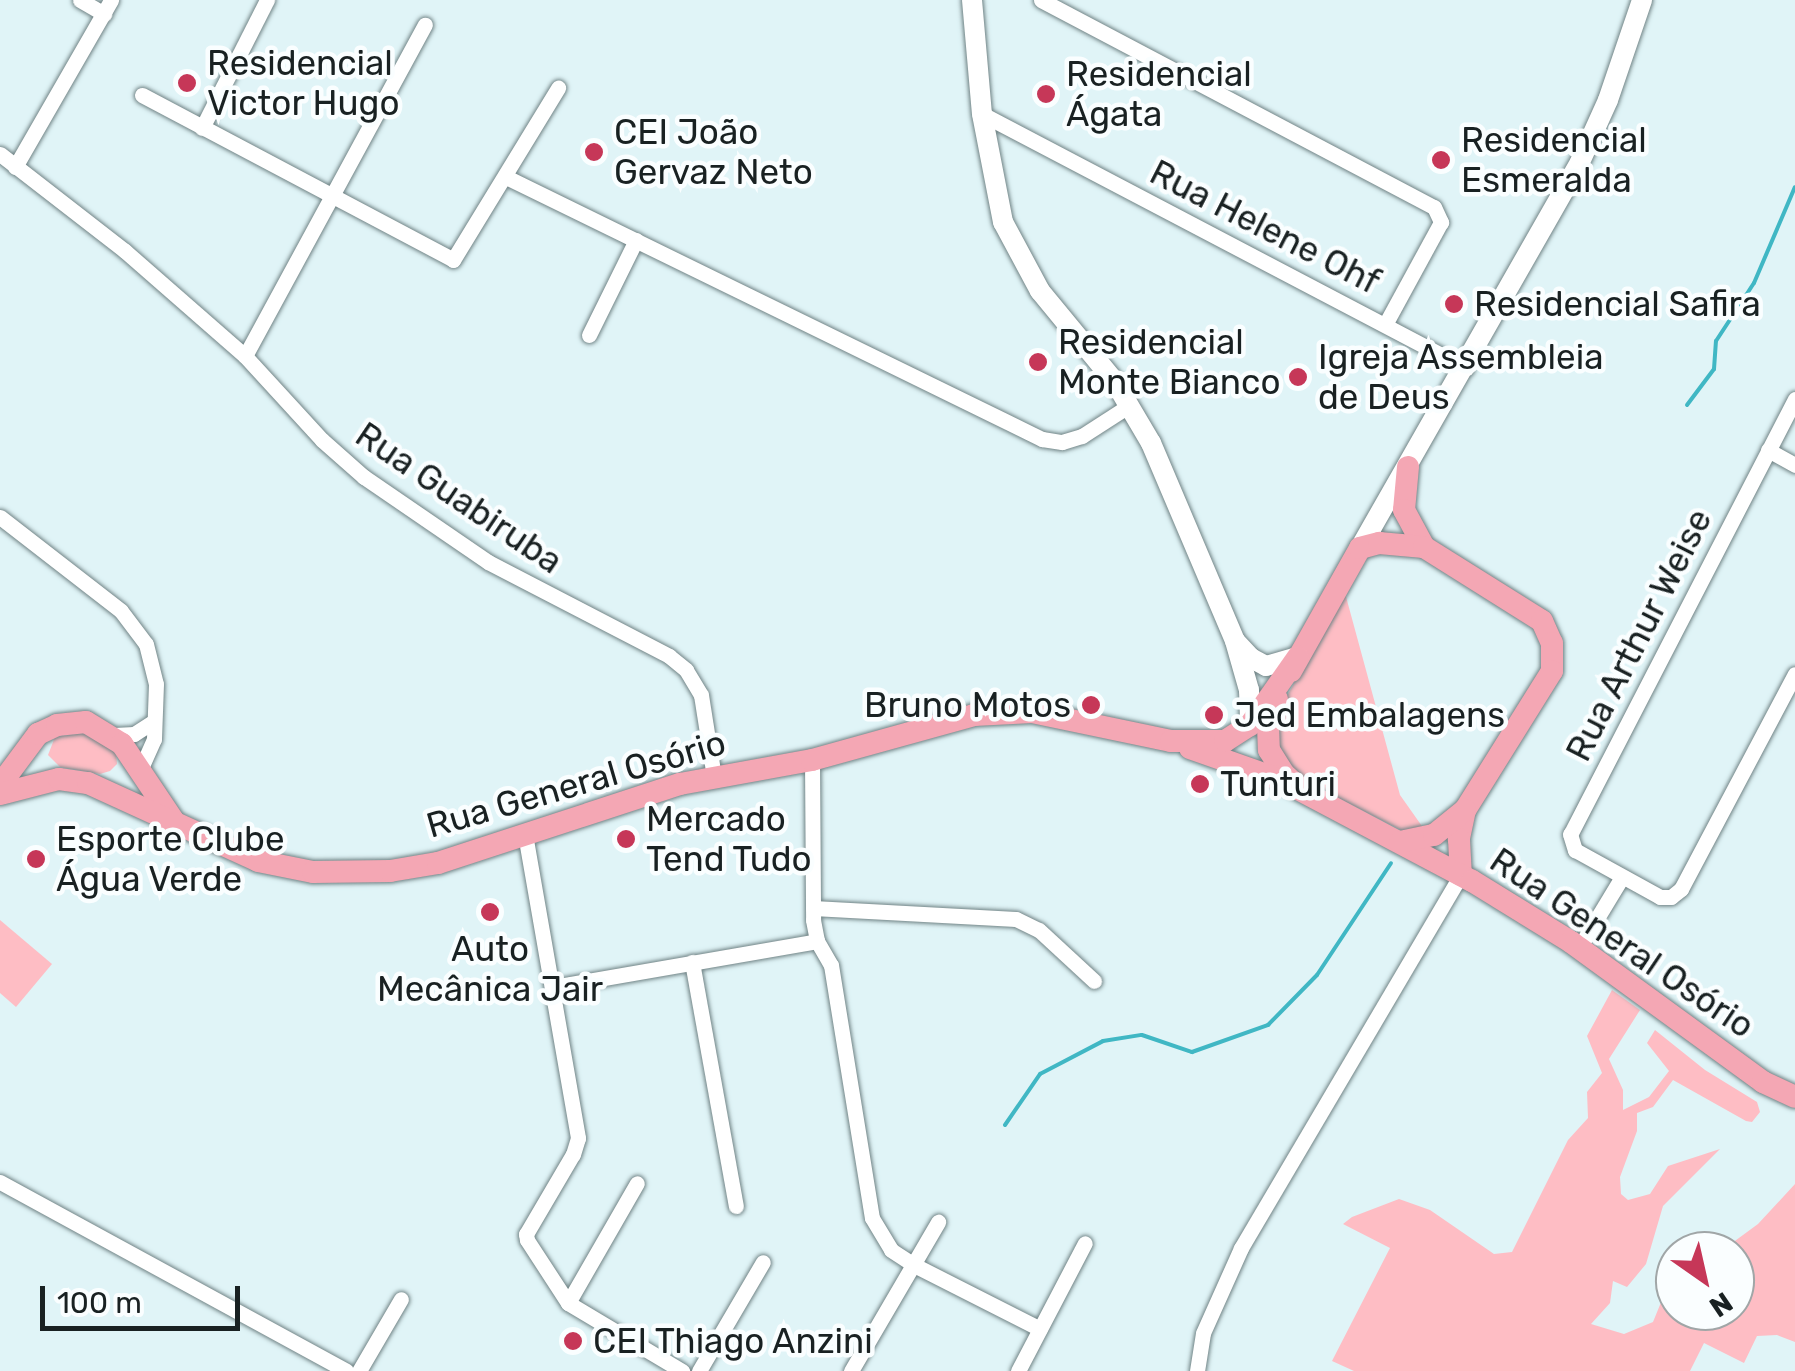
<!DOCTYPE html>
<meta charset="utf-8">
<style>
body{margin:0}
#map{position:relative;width:1795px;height:1371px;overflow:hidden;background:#e0f4f7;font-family:Rubik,sans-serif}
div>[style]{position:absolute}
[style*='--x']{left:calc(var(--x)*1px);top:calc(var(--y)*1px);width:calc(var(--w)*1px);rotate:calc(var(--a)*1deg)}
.green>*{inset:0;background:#febdc4}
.stream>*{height:4px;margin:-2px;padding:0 2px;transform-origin:2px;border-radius:2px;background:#40b7c4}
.roads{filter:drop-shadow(0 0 2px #708385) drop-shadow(0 0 2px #708385)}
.street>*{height:15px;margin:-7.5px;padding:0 7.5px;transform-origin:7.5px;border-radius:7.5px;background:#fff}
.secondary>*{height:20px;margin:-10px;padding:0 10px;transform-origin:10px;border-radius:10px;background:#fff}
.primary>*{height:22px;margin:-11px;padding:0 11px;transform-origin:11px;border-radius:11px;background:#f4a7b4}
.dots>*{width:28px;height:28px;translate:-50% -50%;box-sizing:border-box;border:5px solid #fafeff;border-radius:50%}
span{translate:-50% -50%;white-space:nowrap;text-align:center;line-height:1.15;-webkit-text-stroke:9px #fafeff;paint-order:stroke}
.poi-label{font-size:35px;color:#192122}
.left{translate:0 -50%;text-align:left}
.right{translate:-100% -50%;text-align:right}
.street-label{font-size:35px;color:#192122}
.north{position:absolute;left:1655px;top:1231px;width:100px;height:100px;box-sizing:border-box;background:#fafeff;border:2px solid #a0a6a7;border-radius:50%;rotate:146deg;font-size:28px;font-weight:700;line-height:40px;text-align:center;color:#192122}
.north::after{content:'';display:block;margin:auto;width:35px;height:45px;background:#c63758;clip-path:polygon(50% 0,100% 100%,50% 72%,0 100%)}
.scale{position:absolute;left:40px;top:1286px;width:200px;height:45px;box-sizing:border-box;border:5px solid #192122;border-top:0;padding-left:12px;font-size:30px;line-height:35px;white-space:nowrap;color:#192122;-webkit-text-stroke:8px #fafeff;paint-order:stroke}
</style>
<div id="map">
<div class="green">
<i style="clip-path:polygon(1345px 593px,1400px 795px,1424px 829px,1403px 831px,1292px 774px,1281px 761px,1274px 719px)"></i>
<i style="clip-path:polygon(84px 733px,116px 753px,117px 764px,110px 771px,100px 774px,60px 767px,48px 755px,55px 737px)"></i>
<i style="clip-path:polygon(0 920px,52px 964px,16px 1007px,0 993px)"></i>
<i style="clip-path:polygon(1612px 990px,1640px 1010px,1609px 1059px,1623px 1090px,1623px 1110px,1649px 1097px,1669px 1071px,1647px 1043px,1655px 1030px,1705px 1070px,1757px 1102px,1760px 1112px,1752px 1122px,1746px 1121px,1673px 1080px,1653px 1107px,1637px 1113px,1637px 1131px,1620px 1177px,1621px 1194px,1628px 1200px,1650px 1194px,1668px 1166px,1720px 1149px,1663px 1206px,1646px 1264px,1627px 1287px,1613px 1281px,1610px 1303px,1591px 1324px,1624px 1334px,1653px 1322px,1675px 1268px,1675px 1311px,1735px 1311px,1735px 1251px,1689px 1251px,1728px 1246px,1758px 1224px,1795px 1184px,1795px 1342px,1777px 1335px,1757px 1336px,1744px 1363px,1704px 1343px,1690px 1371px,1354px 1371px,1332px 1361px,1390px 1248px,1343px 1224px,1352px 1217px,1399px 1199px,1430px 1210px,1494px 1254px,1512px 1252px,1568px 1140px,1588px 1118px,1587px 1092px,1602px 1073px,1587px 1036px)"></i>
</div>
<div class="stream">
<i style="--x:1687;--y:405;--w:45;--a:-53.1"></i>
<i style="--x:1714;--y:369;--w:28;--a:-86"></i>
<i style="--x:1716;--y:341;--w:69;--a:-56.8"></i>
<i style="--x:1754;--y:283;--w:104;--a:-66.9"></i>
<i style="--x:1005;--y:1125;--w:62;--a:-55.5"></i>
<i style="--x:1040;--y:1074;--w:71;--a:-27.6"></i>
<i style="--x:1103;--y:1041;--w:39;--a:-9"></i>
<i style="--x:1142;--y:1035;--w:53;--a:18.8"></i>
<i style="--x:1192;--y:1052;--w:81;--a:-19.6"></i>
<i style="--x:1268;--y:1025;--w:70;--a:-45.6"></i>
<i style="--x:1317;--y:975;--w:134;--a:-56.5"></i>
</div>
<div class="roads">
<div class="street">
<i style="--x:80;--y:0;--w:28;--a:30"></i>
<i style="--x:1041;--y:0;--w:444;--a:27.8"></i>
<i style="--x:1434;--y:207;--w:17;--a:65"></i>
<i style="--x:1441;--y:222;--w:115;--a:118.6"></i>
<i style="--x:142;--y:95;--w:352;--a:27.9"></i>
<i style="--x:453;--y:260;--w:202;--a:-58.6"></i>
<i style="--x:982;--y:114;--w:547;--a:27.69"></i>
<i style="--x:202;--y:128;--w:144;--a:-63.1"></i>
<i style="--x:0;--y:154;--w:158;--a:37.8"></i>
<i style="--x:125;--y:251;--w:159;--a:41.2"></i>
<i style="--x:245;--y:356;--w:114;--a:47.5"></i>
<i style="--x:322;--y:440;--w:56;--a:41.4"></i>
<i style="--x:364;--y:477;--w:150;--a:34.4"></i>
<i style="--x:488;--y:562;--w:204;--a:27.4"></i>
<i style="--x:669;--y:656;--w:22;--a:39"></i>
<i style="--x:686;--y:670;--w:29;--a:59"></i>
<i style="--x:701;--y:695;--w:83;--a:81"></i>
<i style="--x:15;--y:167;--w:193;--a:-60.1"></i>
<i style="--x:506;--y:177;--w:597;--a:26.05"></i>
<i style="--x:1042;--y:439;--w:20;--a:9"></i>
<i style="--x:1062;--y:442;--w:21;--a:-17"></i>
<i style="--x:1082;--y:436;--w:57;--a:-32.9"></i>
<i style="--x:589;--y:335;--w:106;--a:-63.7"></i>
<i style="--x:245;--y:356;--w:377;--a:-61.5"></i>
<i style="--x:1795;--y:399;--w:490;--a:117.3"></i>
<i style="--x:1570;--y:834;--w:17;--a:73"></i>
<i style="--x:1575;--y:850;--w:97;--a:28.9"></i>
<i style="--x:1660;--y:897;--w:11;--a:0"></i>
<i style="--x:1671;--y:897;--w:13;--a:-39"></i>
<i style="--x:1681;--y:889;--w:243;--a:-62.1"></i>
<i style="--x:1768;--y:450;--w:31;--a:29"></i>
<i style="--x:0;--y:517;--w:153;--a:37.8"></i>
<i style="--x:121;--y:611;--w:41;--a:52.9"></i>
<i style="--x:146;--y:644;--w:41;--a:76"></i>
<i style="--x:156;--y:684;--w:55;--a:92.1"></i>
<i style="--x:154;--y:739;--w:34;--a:114"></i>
<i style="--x:114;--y:735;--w:20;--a:-3"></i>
<i style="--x:134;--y:734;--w:24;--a:-33"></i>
<i style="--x:812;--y:760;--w:160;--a:89.6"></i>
<i style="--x:813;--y:920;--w:21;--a:79"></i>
<i style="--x:817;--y:941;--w:28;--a:60"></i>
<i style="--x:831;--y:965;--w:256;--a:80.8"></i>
<i style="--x:872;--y:1218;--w:37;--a:59"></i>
<i style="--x:891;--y:1250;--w:27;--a:33"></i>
<i style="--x:914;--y:1265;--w:141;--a:26.9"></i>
<i style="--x:525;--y:834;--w:309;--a:80.1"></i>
<i style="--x:578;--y:1138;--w:17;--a:107"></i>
<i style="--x:573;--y:1154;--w:93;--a:120.4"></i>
<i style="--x:526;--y:1234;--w:6;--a:81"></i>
<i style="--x:527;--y:1240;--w:75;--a:56.9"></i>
<i style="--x:568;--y:1303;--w:133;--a:30.8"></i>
<i style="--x:813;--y:908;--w:203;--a:3.1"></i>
<i style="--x:1016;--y:919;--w:25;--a:26"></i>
<i style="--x:1039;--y:930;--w:75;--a:42.8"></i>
<i style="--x:1579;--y:948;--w:83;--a:-58.8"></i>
<i style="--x:692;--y:962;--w:248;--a:79.8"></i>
<i style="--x:552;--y:987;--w:269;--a:-9.8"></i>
<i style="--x:0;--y:1182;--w:394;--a:28.6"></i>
<i style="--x:568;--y:1303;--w:138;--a:-60.1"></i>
<i style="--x:359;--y:1371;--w:83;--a:-59.7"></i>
<i style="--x:699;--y:1371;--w:126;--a:-59.6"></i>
<i style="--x:851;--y:1371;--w:173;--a:-59.7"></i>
<i style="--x:1018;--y:1371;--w:144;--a:-62.4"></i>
<i style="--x:1197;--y:1371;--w:38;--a:-81"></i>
<i style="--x:1203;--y:1333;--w:93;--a:-65.9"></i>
<i style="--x:1241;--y:1248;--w:433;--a:-59.5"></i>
</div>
<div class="secondary">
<i style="--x:972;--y:0;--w:114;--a:85"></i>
<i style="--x:982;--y:114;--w:110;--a:79"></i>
<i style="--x:1003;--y:222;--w:78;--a:61.8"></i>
<i style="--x:1040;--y:291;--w:118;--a:50.5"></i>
<i style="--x:1115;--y:382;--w:71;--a:59.5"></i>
<i style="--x:1151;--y:443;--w:215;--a:67"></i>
<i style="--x:1235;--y:641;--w:51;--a:74.1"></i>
<i style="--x:1249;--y:690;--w:35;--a:88"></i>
<i style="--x:1360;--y:548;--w:444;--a:-60.3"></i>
<i style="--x:1580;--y:162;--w:68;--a:-65.7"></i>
<i style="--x:1608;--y:100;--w:106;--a:-71.2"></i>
<i style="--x:1236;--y:642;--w:22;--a:47"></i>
<i style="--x:1251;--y:658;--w:17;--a:28"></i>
<i style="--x:1266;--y:666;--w:33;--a:-16"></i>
</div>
<div class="primary">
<i style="--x:1408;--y:467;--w:43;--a:95.3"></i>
<i style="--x:1404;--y:510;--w:42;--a:61.6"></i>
<i style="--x:1291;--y:671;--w:141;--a:-60.7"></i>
<i style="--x:1360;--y:548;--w:20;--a:-15"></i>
<i style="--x:1379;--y:543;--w:45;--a:5.1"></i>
<i style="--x:1424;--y:547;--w:139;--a:32.1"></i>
<i style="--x:1542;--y:621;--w:24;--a:66"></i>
<i style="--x:1552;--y:643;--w:28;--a:90"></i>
<i style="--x:1552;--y:671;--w:164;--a:122"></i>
<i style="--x:1465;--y:810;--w:30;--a:102"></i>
<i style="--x:1459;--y:839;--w:36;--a:87"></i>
<i style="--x:1277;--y:699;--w:28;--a:109"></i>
<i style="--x:1268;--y:725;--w:25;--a:88"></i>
<i style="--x:1269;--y:750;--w:28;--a:58"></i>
<i style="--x:1284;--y:774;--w:25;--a:42"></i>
<i style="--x:1190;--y:748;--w:96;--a:19.4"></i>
<i style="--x:1281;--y:780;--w:216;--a:27.9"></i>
<i style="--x:1472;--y:881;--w:116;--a:31.6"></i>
<i style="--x:1571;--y:942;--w:238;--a:36.1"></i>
<i style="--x:1763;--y:1082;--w:35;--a:25"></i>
<i style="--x:0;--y:785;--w:64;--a:-53.3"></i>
<i style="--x:38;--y:734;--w:21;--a:-25"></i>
<i style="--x:57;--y:725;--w:29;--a:-6"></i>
<i style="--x:86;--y:722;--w:42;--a:31.4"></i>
<i style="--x:122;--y:744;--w:92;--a:56.1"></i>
<i style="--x:0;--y:794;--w:61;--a:-14.3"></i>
<i style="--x:59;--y:779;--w:29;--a:8"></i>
<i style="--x:88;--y:783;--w:187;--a:24.6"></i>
<i style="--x:258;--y:861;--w:56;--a:11.3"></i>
<i style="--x:313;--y:872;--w:77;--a:-0.7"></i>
<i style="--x:390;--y:871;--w:49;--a:-9.5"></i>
<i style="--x:438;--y:863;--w:255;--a:-18.1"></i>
<i style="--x:680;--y:784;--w:134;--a:-10.3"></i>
<i style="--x:812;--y:760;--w:168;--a:-15.5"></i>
<i style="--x:974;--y:715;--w:58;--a:-3"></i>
<i style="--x:1032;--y:712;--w:142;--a:11.8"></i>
<i style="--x:1171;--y:741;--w:54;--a:0"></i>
<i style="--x:1225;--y:741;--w:30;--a:-33"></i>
<i style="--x:1250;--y:725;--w:83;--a:-54.8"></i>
<i style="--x:1400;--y:842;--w:35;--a:-12"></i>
<i style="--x:1434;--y:835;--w:40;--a:-39"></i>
</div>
</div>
<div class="dots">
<i style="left:187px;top:83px;background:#c63758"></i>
<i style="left:1046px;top:94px;background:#c63758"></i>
<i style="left:594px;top:152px;background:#c63758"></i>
<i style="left:1441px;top:160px;background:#c63758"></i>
<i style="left:1454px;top:304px;background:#c63758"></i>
<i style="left:1038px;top:362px;background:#c63758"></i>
<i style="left:1298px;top:377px;background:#c63758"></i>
<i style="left:1091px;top:705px;background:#c63758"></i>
<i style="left:1214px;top:715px;background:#c63758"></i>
<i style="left:1200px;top:784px;background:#c63758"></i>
<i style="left:626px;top:839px;background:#c63758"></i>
<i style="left:36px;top:859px;background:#c63758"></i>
<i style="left:490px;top:912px;background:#c63758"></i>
<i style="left:573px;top:1341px;background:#c63758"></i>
</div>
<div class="poi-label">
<span class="left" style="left:207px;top:83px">Residencial<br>Victor Hugo</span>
<span class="left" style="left:1066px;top:94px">Residencial<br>Ágata</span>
<span class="left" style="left:614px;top:152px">CEI João<br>Gervaz Neto</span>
<span class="left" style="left:1461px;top:160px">Residencial<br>Esmeralda</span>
<span class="left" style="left:1474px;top:304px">Residencial Safira</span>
<span class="left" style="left:1058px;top:362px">Residencial<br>Monte Bianco</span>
<span class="left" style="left:1318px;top:377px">Igreja Assembleia<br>de Deus</span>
<span class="right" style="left:1071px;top:705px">Bruno Motos</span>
<span class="left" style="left:1234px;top:715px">Jed Embalagens</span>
<span class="left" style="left:1220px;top:784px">Tunturi</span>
<span class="left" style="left:646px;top:839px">Mercado<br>Tend Tudo</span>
<span class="left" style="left:56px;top:859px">Esporte Clube<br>Água Verde</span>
<span style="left:490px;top:969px">Auto<br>Mecânica Jair</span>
<span class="left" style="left:593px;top:1341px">CEI Thiago Anzini</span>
</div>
<div class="street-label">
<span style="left:1265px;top:227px;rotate:27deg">Rua Helene Ohf</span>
<span style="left:459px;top:498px;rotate:34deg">Rua Guabiruba</span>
<span style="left:1639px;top:635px;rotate:-63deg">Rua Arthur Weise</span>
<span style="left:576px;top:784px;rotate:-16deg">Rua General Osório</span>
<span style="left:1622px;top:943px;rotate:34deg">Rua General Osório</span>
</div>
<div class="north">N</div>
<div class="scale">100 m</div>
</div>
